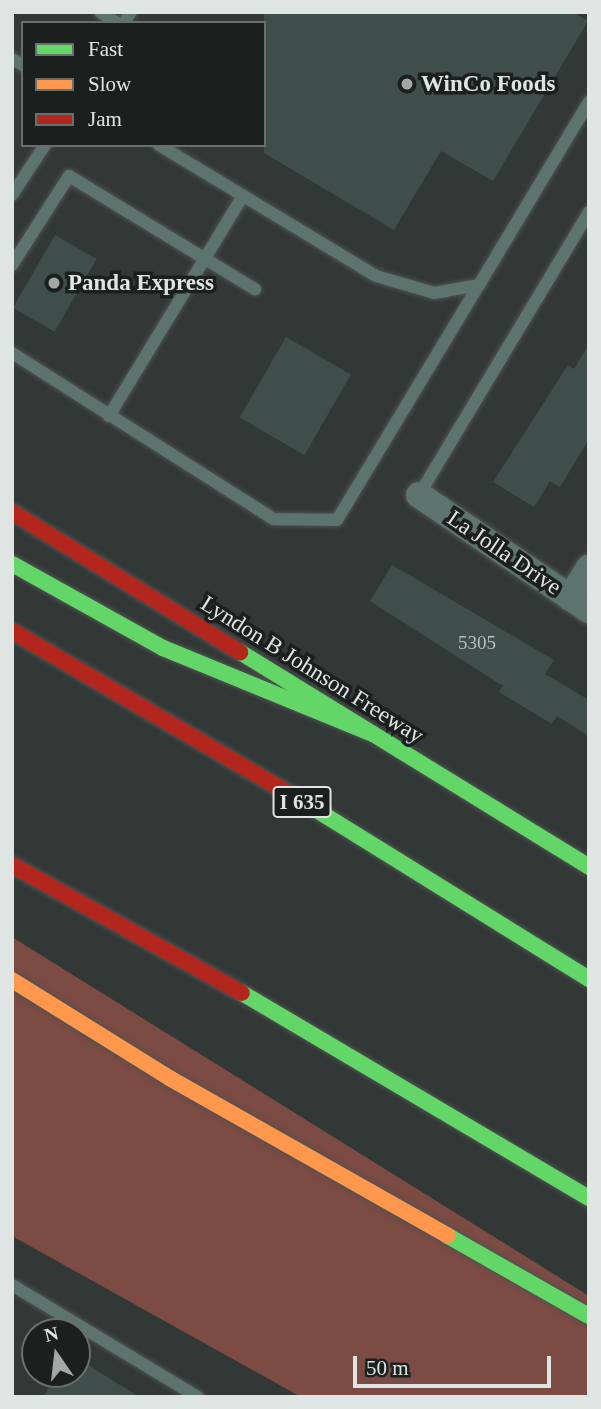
<!DOCTYPE html>
<style>
body{margin:0}
#map{position:relative;width:601px;height:1409px;overflow:hidden;background:#323836;font-family:"Times New Roman",serif}
div>[style]{position:absolute}
[style*='--x']{left:calc(var(--x)*1px);top:calc(var(--y)*1px);width:calc(var(--w)*1px);rotate:calc(var(--a)*1deg)}
.green>*{inset:0;background:#7c4b43}
.building>*{inset:0;background:#3f4e4a;transform-origin:0 0}
.roads{filter:drop-shadow(0 0 2px #4f5352) drop-shadow(0 0 2px #4f5352)}
.lane>*{height:12px;margin:-6px;padding:0 6px;transform-origin:6px;border-radius:6px;background:#5c746d}
.street>*{height:26px;margin:-13px;padding:0 13px;transform-origin:13px;border-radius:13px;background:#5c746d}
.fast>*{height:16px;margin:-8px;padding:0 8px;transform-origin:8px;border-radius:8px;background:#63d668}
.slow>*{height:16px;margin:-8px;padding:0 8px;transform-origin:8px;border-radius:8px;background:#ff974d}
.jam>*{height:16px;margin:-8px;padding:0 8px;transform-origin:8px;border-radius:8px;background:#b3261e}
.dots>*{width:19px;height:19px;translate:-50% -50%;box-sizing:border-box;border:4px solid #1b201e;border-radius:50%}
span{translate:-50% -50%;white-space:nowrap;text-align:center;line-height:1.15;-webkit-text-stroke:7px #1b201e;paint-order:stroke}
.number-label{font-size:19px;color:#b7bfbd}
.number-label span{-webkit-text-stroke-width:0}
.shield-label span{padding:2px 5px;background:#1b201e;border:2px solid;border-radius:5px;-webkit-text-stroke-width:0}
.shield-label{font-size:21px;color:#dfe5e3;font-weight:700}
.poi-label{font-size:23px;color:#dfe5e3;font-weight:700}
.left{translate:0 -50%;text-align:left}
.street-label{font-size:23px;color:#dfe5e3}
.frame{position:absolute;inset:0;border:14px solid #dfe5e3;pointer-events:none}
.legend{position:absolute;left:21px;top:21px;width:245px;height:126px;box-sizing:border-box;background:#1b201e;border:2px solid #696f6d;margin:0;padding:9px 12px;list-style:none;font-size:21px;color:#dfe5e3}
.legend li{display:flex;align-items:center;gap:14px;height:35px}
.legend b{width:35px;border:2px solid #696f6d}
.north{position:absolute;left:21px;top:1318px;width:70px;height:70px;box-sizing:border-box;background:#1b201e;border:2px solid #696f6d;border-radius:50%;rotate:346deg;font-size:19px;font-weight:700;line-height:28px;text-align:center;color:#dfe5e3}
.north::after{content:'';display:block;margin:auto;width:24px;height:32px;background:#a2a8a6;clip-path:polygon(50% 0,100% 100%,50% 72%,0 100%)}
.scale{position:absolute;left:353px;top:1356px;width:198px;height:32px;box-sizing:border-box;border:4px solid #dfe5e3;border-top:0;padding-left:9px;font-size:21px;line-height:24px;white-space:nowrap;color:#dfe5e3;-webkit-text-stroke:5px #1b201e;paint-order:stroke}
</style>
<div id="map">
<div class="green">
<i style="clip-path:polygon(12px 937px,589px 1296px,589px 1397px,301px 1397px,12px 1236px)"></i>
</div>
<div class="building">
<i style="clip-path:polygon(264px 12px,572px 12px,588px 21px,493px 181px,441px 151px,394px 230px,264px 153px)"></i>
<i style="left:55px;top:235px;width:48px;height:84px;rotate:30deg"></i>
<i style="left:286px;top:337px;width:75px;height:93px;rotate:30deg"></i>
<i style="clip-path:polygon(589px 344px,589px 439px,560px 487px,550px 481px,534px 507px,493px 482px,568px 365px,574px 369px)"></i>
<i style="clip-path:polygon(392px 565px,554px 660px,545px 674px,589px 700px,589px 736px,557px 716px,552px 724px,499px 692px,503px 686px,370px 601px)"></i>
<i style="clip-path:polygon(77px 1358px,139px 1397px,44px 1397px,55px 1374px,77px 1374px)"></i>
</div>
<div class="roads">
<div class="lane">
<i style="--x:100;--y:12;--w:20;--a:33"></i>
<i style="--x:124;--y:23;--w:13;--a:-58"></i>
<i style="--x:12;--y:59;--w:13;--a:29"></i>
<i style="--x:159;--y:145;--w:253;--a:31.1"></i>
<i style="--x:376;--y:276;--w:60;--a:16.3"></i>
<i style="--x:434;--y:293;--w:46;--a:-10.1"></i>
<i style="--x:479;--y:285;--w:214;--a:-59"></i>
<i style="--x:12;--y:195;--w:60;--a:-56.6"></i>
<i style="--x:12;--y:265;--w:106;--a:-57.4"></i>
<i style="--x:69;--y:176;--w:218;--a:31.3"></i>
<i style="--x:12;--y:353;--w:310;--a:32.4"></i>
<i style="--x:274;--y:519;--w:63;--a:0.9"></i>
<i style="--x:337;--y:520;--w:275;--a:-58.9"></i>
<i style="--x:109;--y:416;--w:258;--a:-58.7"></i>
<i style="--x:419;--y:495;--w:330;--a:-59"></i>
<i style="--x:12;--y:1285;--w:217;--a:31.1"></i>
</div>
<div class="street">
<i style="--x:419;--y:495;--w:205;--a:34.1"></i>
<i style="--x:570;--y:598;--w:36;--a:-58"></i>
</div>
<div class="fast">
<i style="--x:12;--y:564;--w:173;--a:29.1"></i>
<i style="--x:163;--y:648;--w:227;--a:22.3"></i>
<i style="--x:240;--y:652;--w:410;--a:31.6"></i>
<i style="--x:310;--y:806;--w:328;--a:31.8"></i>
<i style="--x:242;--y:993;--w:403;--a:30.6"></i>
<i style="--x:448;--y:1236;--w:162;--a:29.6"></i>
</div>
<div class="slow">
<i style="--x:12;--y:980;--w:187;--a:31.9"></i>
<i style="--x:171;--y:1079;--w:318;--a:29.5"></i>
</div>
<div class="jam">
<i style="--x:12;--y:512;--w:268;--a:31.6"></i>
<i style="--x:12;--y:631;--w:346;--a:30.4"></i>
<i style="--x:12;--y:865;--w:263;--a:29.1"></i>
</div>
</div>
<div class="dots">
<i style="left:407px;top:84px;background:#a2a8a6"></i>
<i style="left:54px;top:283px;background:#a2a8a6"></i>
</div>
<div class="number-label">
<span style="left:477px;top:643px">5305</span>
</div>
<div class="shield-label">
<span style="left:302px;top:802px">I 635</span>
</div>
<div class="poi-label">
<span class="left" style="left:421px;top:84px">WinCo Foods</span>
<span class="left" style="left:68px;top:283px">Panda Express</span>
</div>
<div class="street-label">
<span style="left:504px;top:553px;rotate:34deg">La Jolla Drive</span>
<span style="left:312px;top:670px;rotate:32deg">Lyndon B Johnson Freeway</span>
</div>
<div class="frame"></div>
<ul class="legend">
<li><b style="height:9px;background:#63d668"></b>Fast</li>
<li><b style="height:9px;background:#ff974d"></b>Slow</li>
<li><b style="height:9px;background:#b3261e"></b>Jam</li>
</ul>
<div class="north">N</div>
<div class="scale">50 m</div>
</div>
